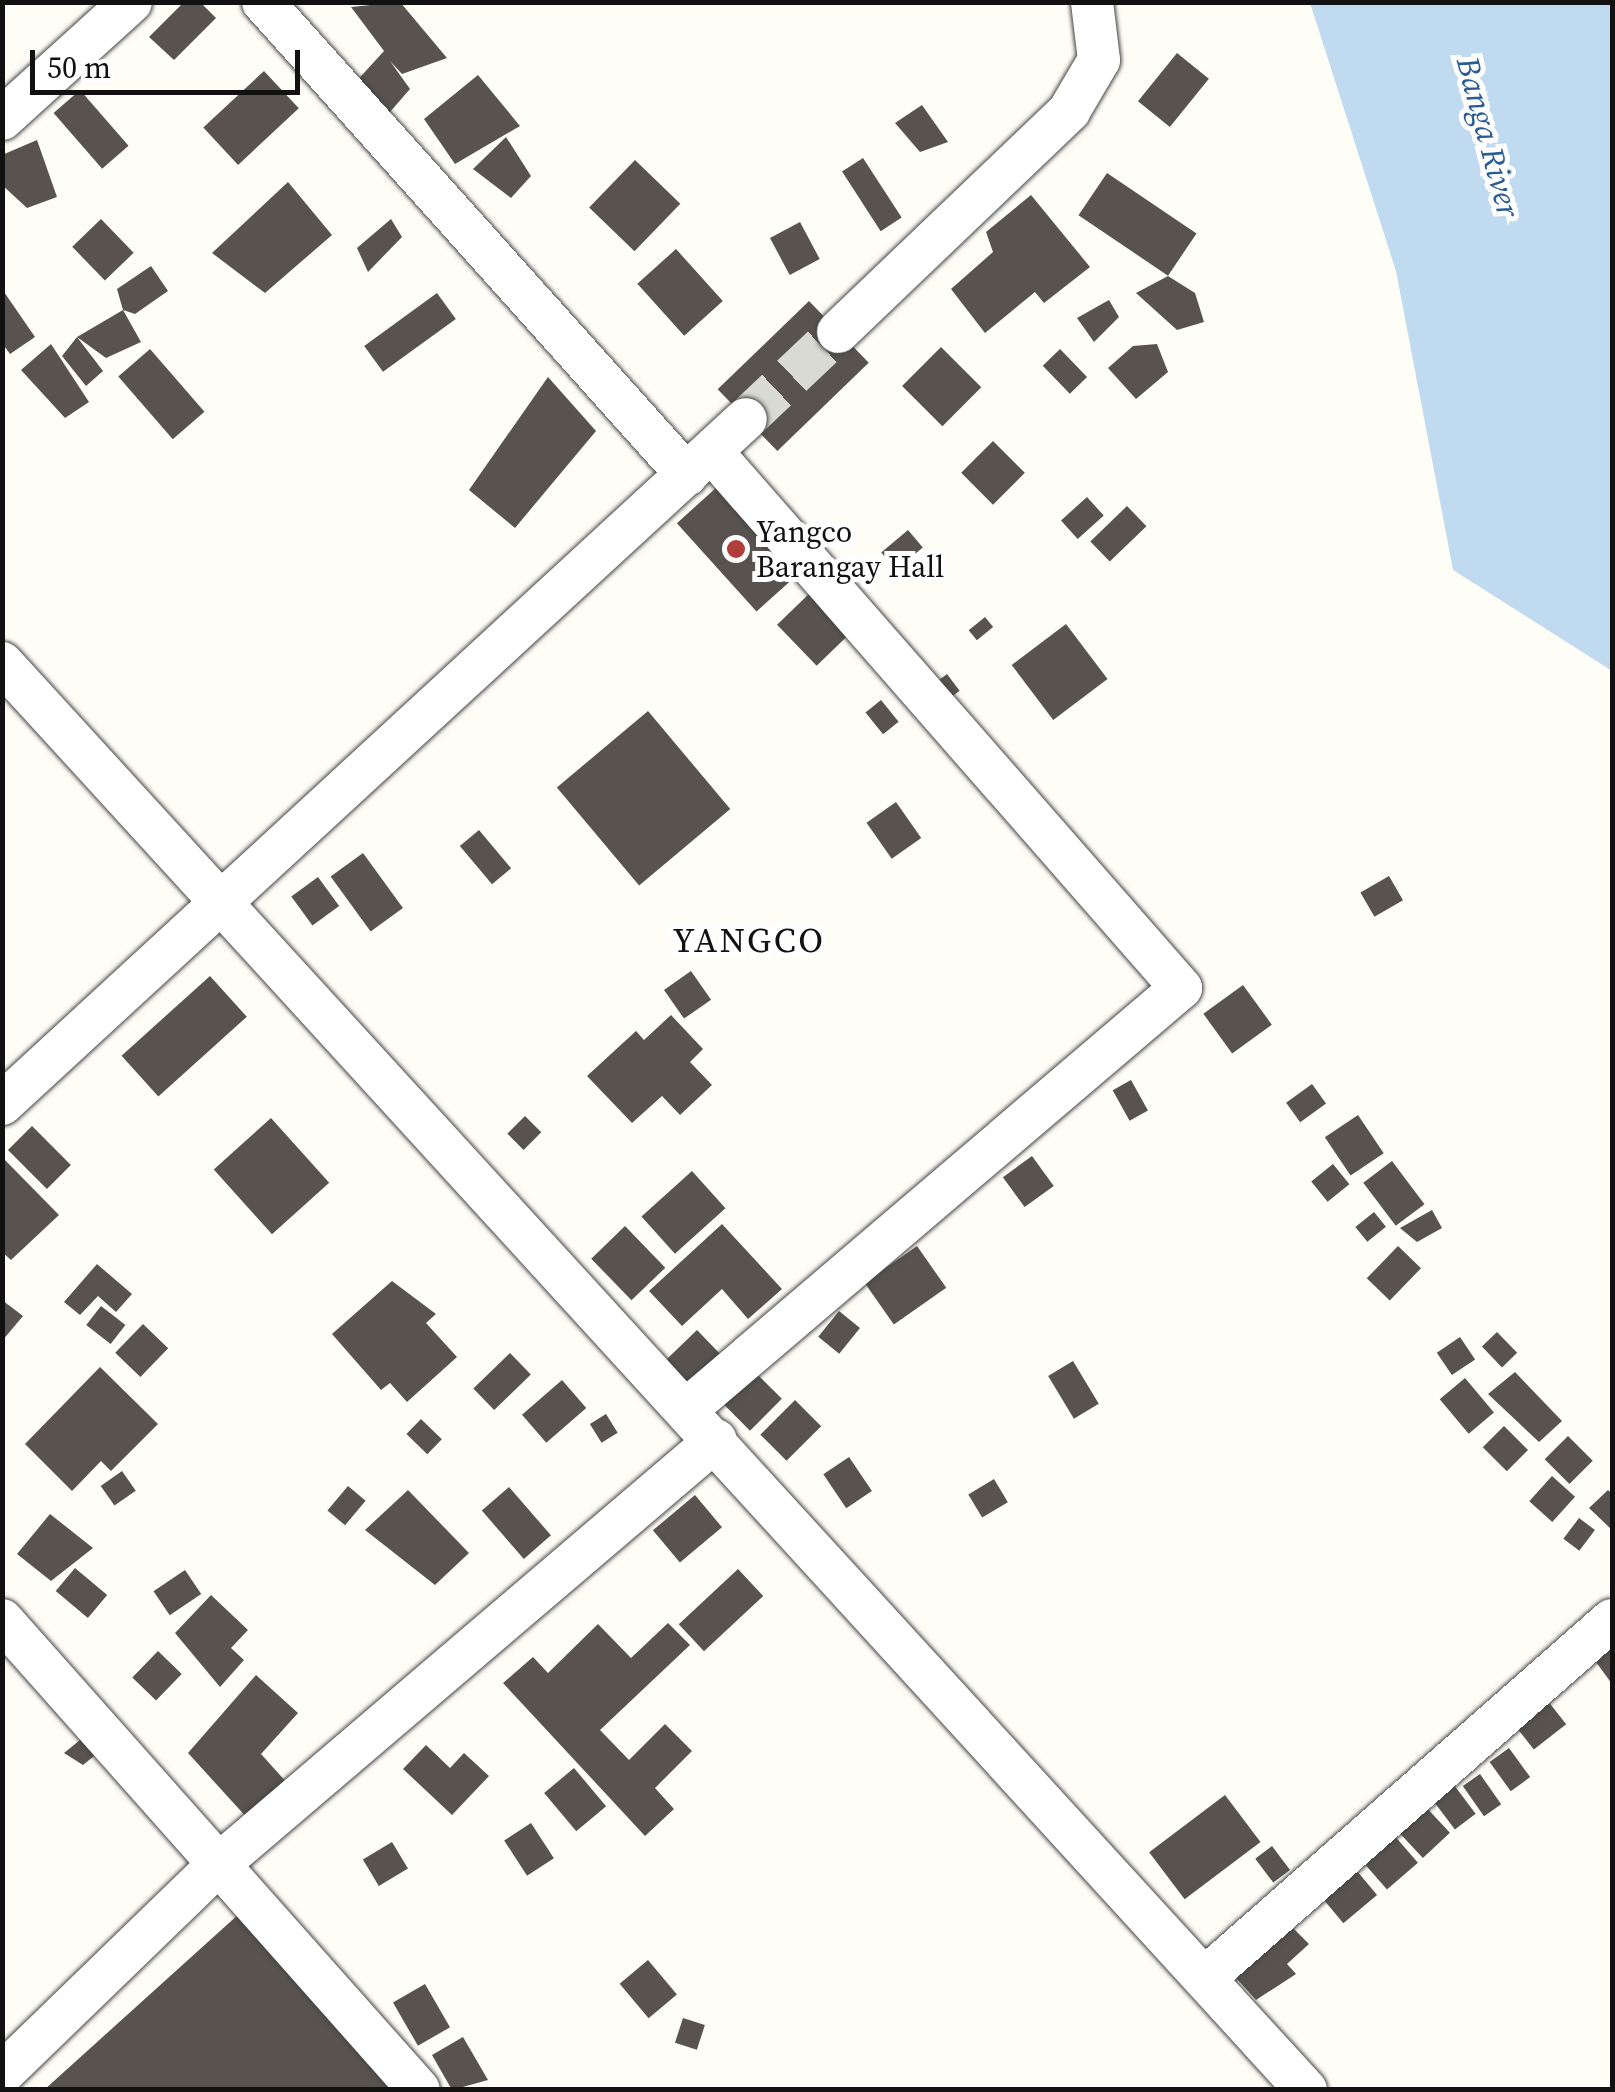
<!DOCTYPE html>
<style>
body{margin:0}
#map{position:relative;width:1615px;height:2092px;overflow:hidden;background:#fefdf6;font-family:"Source Serif 4",serif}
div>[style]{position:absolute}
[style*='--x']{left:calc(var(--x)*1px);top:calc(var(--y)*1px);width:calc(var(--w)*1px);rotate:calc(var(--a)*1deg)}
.water>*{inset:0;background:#c0daef}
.building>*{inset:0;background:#58534e;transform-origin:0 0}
.minor-tunnel>*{height:42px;margin-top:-21px;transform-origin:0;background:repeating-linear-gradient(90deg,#dadad4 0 42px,transparent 0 63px)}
.roads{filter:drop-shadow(0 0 2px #444) drop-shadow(0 0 2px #444)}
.minor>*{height:42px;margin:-21px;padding:0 21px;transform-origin:21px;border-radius:21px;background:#fff}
.dots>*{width:28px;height:28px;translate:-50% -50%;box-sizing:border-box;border:5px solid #fff;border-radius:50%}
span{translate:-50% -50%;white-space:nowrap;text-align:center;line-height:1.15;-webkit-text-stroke:10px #fff;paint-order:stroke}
.poi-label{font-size:30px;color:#111}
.left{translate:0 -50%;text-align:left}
.water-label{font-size:32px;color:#295c94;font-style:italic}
.quarter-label{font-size:35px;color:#111;letter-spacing:2.5px}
.frame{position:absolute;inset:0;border:5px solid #111;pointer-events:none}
.scale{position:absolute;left:30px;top:50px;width:270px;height:45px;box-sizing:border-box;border:5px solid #111;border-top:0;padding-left:12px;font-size:30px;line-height:35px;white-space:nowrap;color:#111;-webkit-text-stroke:8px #fff;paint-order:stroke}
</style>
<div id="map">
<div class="water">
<i style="clip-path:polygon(1310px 3px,1612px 3px,1612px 671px,1453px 570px,1396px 271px)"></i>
</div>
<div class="building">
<i style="clip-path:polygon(184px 2px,200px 2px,216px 18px,174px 60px,149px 37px)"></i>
<i style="clip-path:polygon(400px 2px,447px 58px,402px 74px,390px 61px,410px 89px,383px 120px,352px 86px,384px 51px,351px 7px)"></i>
<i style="left:1177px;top:53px;width:41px;height:62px;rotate:39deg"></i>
<i style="left:264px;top:71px;width:51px;height:83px;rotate:47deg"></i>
<i style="clip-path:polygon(478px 75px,520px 126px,455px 164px,424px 119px)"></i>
<i style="left:80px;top:90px;width:74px;height:35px;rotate:49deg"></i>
<i style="clip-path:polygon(922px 105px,948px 142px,920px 152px,895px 123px)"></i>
<i style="clip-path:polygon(506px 137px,531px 176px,511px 198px,473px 169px)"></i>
<i style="clip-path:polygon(37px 140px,57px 197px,27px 208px,2px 185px,2px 155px)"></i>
<i style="left:863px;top:158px;width:71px;height:25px;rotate:57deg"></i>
<i style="left:635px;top:160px;width:63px;height:66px;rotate:44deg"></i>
<i style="left:1107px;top:173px;width:108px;height:51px;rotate:34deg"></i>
<i style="clip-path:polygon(288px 182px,332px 235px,265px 293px,212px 253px)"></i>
<i style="clip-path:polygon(1031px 195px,1090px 267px,1044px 303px,1035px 292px,985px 333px,951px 289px,993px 252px,986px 232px)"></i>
<i style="left:101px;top:219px;width:47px;height:40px;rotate:46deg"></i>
<i style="clip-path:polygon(391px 219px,402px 237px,368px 272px,357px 248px)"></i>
<i style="left:800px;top:222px;width:42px;height:34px;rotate:62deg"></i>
<i style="left:676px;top:249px;width:70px;height:52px;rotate:48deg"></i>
<i style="clip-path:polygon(151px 266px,168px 291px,135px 314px,123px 310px,141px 342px,106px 358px,77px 337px,103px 371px,86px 386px,62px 356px,77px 337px,123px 310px,117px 289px)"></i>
<i style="clip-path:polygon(1168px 276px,1195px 293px,1204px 322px,1177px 330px,1136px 293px)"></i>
<i style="clip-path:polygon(2px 289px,35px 337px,10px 354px,2px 343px)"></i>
<i style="left:437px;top:293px;width:32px;height:90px;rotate:54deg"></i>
<i style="clip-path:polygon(1109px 300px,1119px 317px,1094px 342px,1077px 318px)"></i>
<i style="left:809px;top:301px;width:86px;height:127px;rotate:46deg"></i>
<i style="clip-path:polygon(51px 344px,89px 402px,65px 418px,21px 370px)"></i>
<i style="clip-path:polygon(1157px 344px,1168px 372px,1136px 399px,1108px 368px,1133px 346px)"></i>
<i style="left:941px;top:347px;width:57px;height:55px;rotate:45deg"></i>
<i style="left:150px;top:349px;width:83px;height:42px;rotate:49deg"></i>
<i style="left:1060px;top:349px;width:39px;height:24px;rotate:46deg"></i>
<i style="clip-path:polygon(548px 377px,596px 431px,515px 528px,469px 490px)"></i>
<i style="left:993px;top:441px;width:45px;height:45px;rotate:45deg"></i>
<i style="left:717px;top:487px;width:119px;height:54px;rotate:48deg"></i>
<i style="left:1087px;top:497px;width:25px;height:35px;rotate:48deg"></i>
<i style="left:1127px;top:506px;width:28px;height:51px;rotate:46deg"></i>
<i style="left:908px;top:530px;width:23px;height:35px;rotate:50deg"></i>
<i style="left:813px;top:590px;width:57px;height:50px;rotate:46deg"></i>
<i style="left:985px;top:617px;width:13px;height:21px;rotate:51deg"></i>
<i style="left:1066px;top:624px;width:69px;height:68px;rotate:53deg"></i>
<i style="left:947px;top:674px;width:21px;height:19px;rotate:53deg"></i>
<i style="left:881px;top:700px;width:28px;height:20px;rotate:51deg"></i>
<i style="left:648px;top:711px;width:128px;height:119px;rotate:50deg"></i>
<i style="left:896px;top:802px;width:44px;height:36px;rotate:55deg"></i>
<i style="left:479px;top:830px;width:50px;height:25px;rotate:50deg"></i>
<i style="left:363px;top:853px;width:68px;height:40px;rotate:54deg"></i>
<i style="left:1389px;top:876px;width:28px;height:33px;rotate:60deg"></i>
<i style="left:318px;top:877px;width:36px;height:33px;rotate:54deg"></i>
<i style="left:691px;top:971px;width:35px;height:33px;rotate:55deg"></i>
<i style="left:210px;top:976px;width:55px;height:119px;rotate:48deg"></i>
<i style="left:1243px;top:985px;width:49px;height:49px;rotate:54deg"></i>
<i style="clip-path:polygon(671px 1015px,703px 1049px,690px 1062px,712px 1085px,680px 1115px,662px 1096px,632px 1123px,587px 1076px,636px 1031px,644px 1040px)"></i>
<i style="left:1131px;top:1080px;width:35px;height:21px;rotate:61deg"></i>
<i style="left:1312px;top:1084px;width:24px;height:32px;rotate:54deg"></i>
<i style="left:1358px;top:1115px;width:46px;height:40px;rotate:56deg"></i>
<i style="left:525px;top:1116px;width:23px;height:25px;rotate:45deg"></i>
<i style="left:271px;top:1118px;width:87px;height:77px;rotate:48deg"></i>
<i style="left:32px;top:1126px;width:55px;height:34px;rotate:45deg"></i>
<i style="left:1032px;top:1156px;width:37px;height:36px;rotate:54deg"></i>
<i style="clip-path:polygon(2px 1157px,59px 1215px,11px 1260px,2px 1252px)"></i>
<i style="left:1392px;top:1161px;width:54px;height:36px;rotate:53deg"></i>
<i style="left:1333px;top:1164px;width:26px;height:28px;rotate:51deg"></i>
<i style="left:692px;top:1171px;width:50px;height:68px;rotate:48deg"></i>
<i style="clip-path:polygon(1432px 1210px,1442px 1228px,1417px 1242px,1400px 1228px)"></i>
<i style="left:1374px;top:1212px;width:19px;height:24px;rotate:51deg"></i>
<i style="clip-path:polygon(722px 1224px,782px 1289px,748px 1319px,722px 1289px,682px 1326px,649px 1291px)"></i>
<i style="left:625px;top:1226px;width:58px;height:47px;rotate:46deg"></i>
<i style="left:917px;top:1246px;width:51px;height:64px;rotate:55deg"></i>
<i style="left:1398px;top:1246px;width:32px;height:45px;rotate:44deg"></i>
<i style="clip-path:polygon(97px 1264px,132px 1294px,116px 1312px,98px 1296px,80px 1315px,64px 1302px)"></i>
<i style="clip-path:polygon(392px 1281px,436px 1314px,426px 1323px,457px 1357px,407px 1402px,390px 1383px,381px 1390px,332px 1334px)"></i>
<i style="clip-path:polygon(2px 1300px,23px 1316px,2px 1341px)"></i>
<i style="left:101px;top:1306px;width:31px;height:24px;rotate:38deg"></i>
<i style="left:839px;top:1311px;width:27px;height:33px;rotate:39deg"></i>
<i style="left:143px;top:1324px;width:35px;height:40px;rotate:44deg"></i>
<i style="left:697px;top:1330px;width:33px;height:44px;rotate:46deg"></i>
<i style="left:1497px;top:1332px;width:29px;height:21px;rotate:46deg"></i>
<i style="left:1460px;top:1337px;width:27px;height:28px;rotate:56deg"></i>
<i style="left:510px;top:1353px;width:30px;height:51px;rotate:46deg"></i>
<i style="left:1073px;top:1361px;width:50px;height:29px;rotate:59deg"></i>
<i style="clip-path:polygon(100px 1367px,158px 1424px,111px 1471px,101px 1461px,72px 1491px,25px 1444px)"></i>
<i style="left:750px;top:1367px;width:45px;height:45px;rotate:45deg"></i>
<i style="clip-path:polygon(1515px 1372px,1562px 1421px,1539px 1442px,1488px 1394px)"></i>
<i style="left:1465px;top:1378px;width:45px;height:33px;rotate:50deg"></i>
<i style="left:562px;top:1380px;width:37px;height:53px;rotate:49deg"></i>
<i style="left:795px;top:1400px;width:37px;height:49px;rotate:45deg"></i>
<i style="left:606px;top:1414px;width:22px;height:19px;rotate:58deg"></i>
<i style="left:421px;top:1419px;width:29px;height:21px;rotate:44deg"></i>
<i style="left:1504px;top:1426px;width:34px;height:30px;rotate:45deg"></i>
<i style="left:1568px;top:1436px;width:35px;height:33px;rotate:45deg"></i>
<i style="left:849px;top:1457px;width:41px;height:31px;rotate:56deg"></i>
<i style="left:122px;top:1471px;width:24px;height:26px;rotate:55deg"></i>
<i style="left:1552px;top:1476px;width:31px;height:34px;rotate:42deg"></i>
<i style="left:994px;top:1479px;width:27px;height:30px;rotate:59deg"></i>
<i style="left:348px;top:1486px;width:23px;height:32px;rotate:40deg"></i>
<i style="left:509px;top:1487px;width:64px;height:36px;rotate:49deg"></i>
<i style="clip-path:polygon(408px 1490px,469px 1553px,435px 1585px,365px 1530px)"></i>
<i style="clip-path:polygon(1608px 1490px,1612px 1494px,1612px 1530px,1589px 1508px)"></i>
<i style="left:695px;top:1495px;width:42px;height:55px;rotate:50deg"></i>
<i style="clip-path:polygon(50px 1514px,93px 1548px,51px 1581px,17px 1554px)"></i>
<i style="left:1579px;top:1518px;width:20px;height:26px;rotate:37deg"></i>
<i style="left:75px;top:1568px;width:42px;height:30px;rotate:40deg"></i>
<i style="left:738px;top:1569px;width:37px;height:81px;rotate:47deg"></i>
<i style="left:185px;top:1570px;width:29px;height:38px;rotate:56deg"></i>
<i style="clip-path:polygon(211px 1595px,248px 1630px,231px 1648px,244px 1660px,220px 1687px,175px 1633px)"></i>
<i style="clip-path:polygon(668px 1623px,690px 1645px,600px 1730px,629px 1760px,665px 1724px,692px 1751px,655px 1788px,674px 1809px,645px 1836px,503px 1683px,533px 1657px,548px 1673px,598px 1624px,631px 1658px)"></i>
<i style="clip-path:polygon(1612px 1633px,1612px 1684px,1588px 1651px)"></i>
<i style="left:158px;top:1651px;width:33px;height:37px;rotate:44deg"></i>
<i style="clip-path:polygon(256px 1675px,298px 1713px,261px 1754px,289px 1785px,249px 1820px,188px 1753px)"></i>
<i style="left:1544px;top:1696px;width:36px;height:41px;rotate:52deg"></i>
<i style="clip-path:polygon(85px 1736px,99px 1752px,83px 1765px,64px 1753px)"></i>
<i style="clip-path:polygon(426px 1745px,450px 1768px,464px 1753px,489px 1776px,452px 1815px,403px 1769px)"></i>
<i style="left:1509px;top:1748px;width:36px;height:24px;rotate:54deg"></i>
<i style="left:574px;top:1768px;width:50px;height:39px;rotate:50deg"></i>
<i style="left:1480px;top:1774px;width:37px;height:21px;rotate:55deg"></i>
<i style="left:1454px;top:1785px;width:36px;height:26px;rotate:53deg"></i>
<i style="left:1225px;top:1795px;width:59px;height:95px;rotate:53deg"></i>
<i style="left:1424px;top:1805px;width:38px;height:37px;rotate:47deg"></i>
<i style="left:531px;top:1823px;width:42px;height:32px;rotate:57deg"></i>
<i style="left:1393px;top:1834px;width:38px;height:41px;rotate:49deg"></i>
<i style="left:392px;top:1842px;width:31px;height:34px;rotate:59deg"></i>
<i style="left:1272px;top:1846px;width:30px;height:21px;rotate:53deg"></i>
<i style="left:1352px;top:1865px;width:39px;height:44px;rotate:50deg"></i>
<i style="clip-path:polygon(240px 1913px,400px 2090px,44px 2090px)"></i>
<i style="clip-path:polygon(1293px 1928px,1309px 1944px,1287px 1964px,1296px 1974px,1256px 2000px,1227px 1968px)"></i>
<i style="left:648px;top:1960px;width:45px;height:37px;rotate:50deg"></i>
<i style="left:425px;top:1984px;width:50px;height:37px;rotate:60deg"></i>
<i style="left:683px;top:2018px;width:23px;height:26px;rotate:18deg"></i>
<i style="clip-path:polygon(463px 2037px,488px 2080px,452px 2090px,432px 2055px)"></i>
</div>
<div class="minor-tunnel">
<i style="--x:746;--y:419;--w:127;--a:-43.4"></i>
</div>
<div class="roads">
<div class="minor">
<i style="--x:263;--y:2;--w:635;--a:48.13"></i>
<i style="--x:2;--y:119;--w:174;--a:-42.2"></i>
<i style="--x:838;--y:332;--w:320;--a:-43.7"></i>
<i style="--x:1069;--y:111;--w:59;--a:-59.5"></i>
<i style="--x:1099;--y:60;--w:58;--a:-96.9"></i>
<i style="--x:2;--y:663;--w:1933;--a:47.58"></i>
<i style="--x:2;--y:1104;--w:1011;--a:-42.64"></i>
<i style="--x:687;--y:1409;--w:649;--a:-40.44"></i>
<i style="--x:1181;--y:988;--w:712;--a:-131.19"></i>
<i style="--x:2;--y:1620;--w:628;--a:48.42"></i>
<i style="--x:1207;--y:1976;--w:539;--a:-41.32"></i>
<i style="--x:2;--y:2074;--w:302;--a:-44.1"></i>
<i style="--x:219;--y:1864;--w:653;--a:-40.47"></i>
</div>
</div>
<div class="dots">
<i style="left:736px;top:549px;background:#b03d39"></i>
</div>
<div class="poi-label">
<span class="left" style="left:756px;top:549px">Yangco<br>Barangay Hall</span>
</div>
<div class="water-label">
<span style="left:1488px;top:137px;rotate:75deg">Banga River</span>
</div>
<div class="quarter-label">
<span style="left:749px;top:940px">YANGCO</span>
</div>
<div class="frame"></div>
<div class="scale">50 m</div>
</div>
